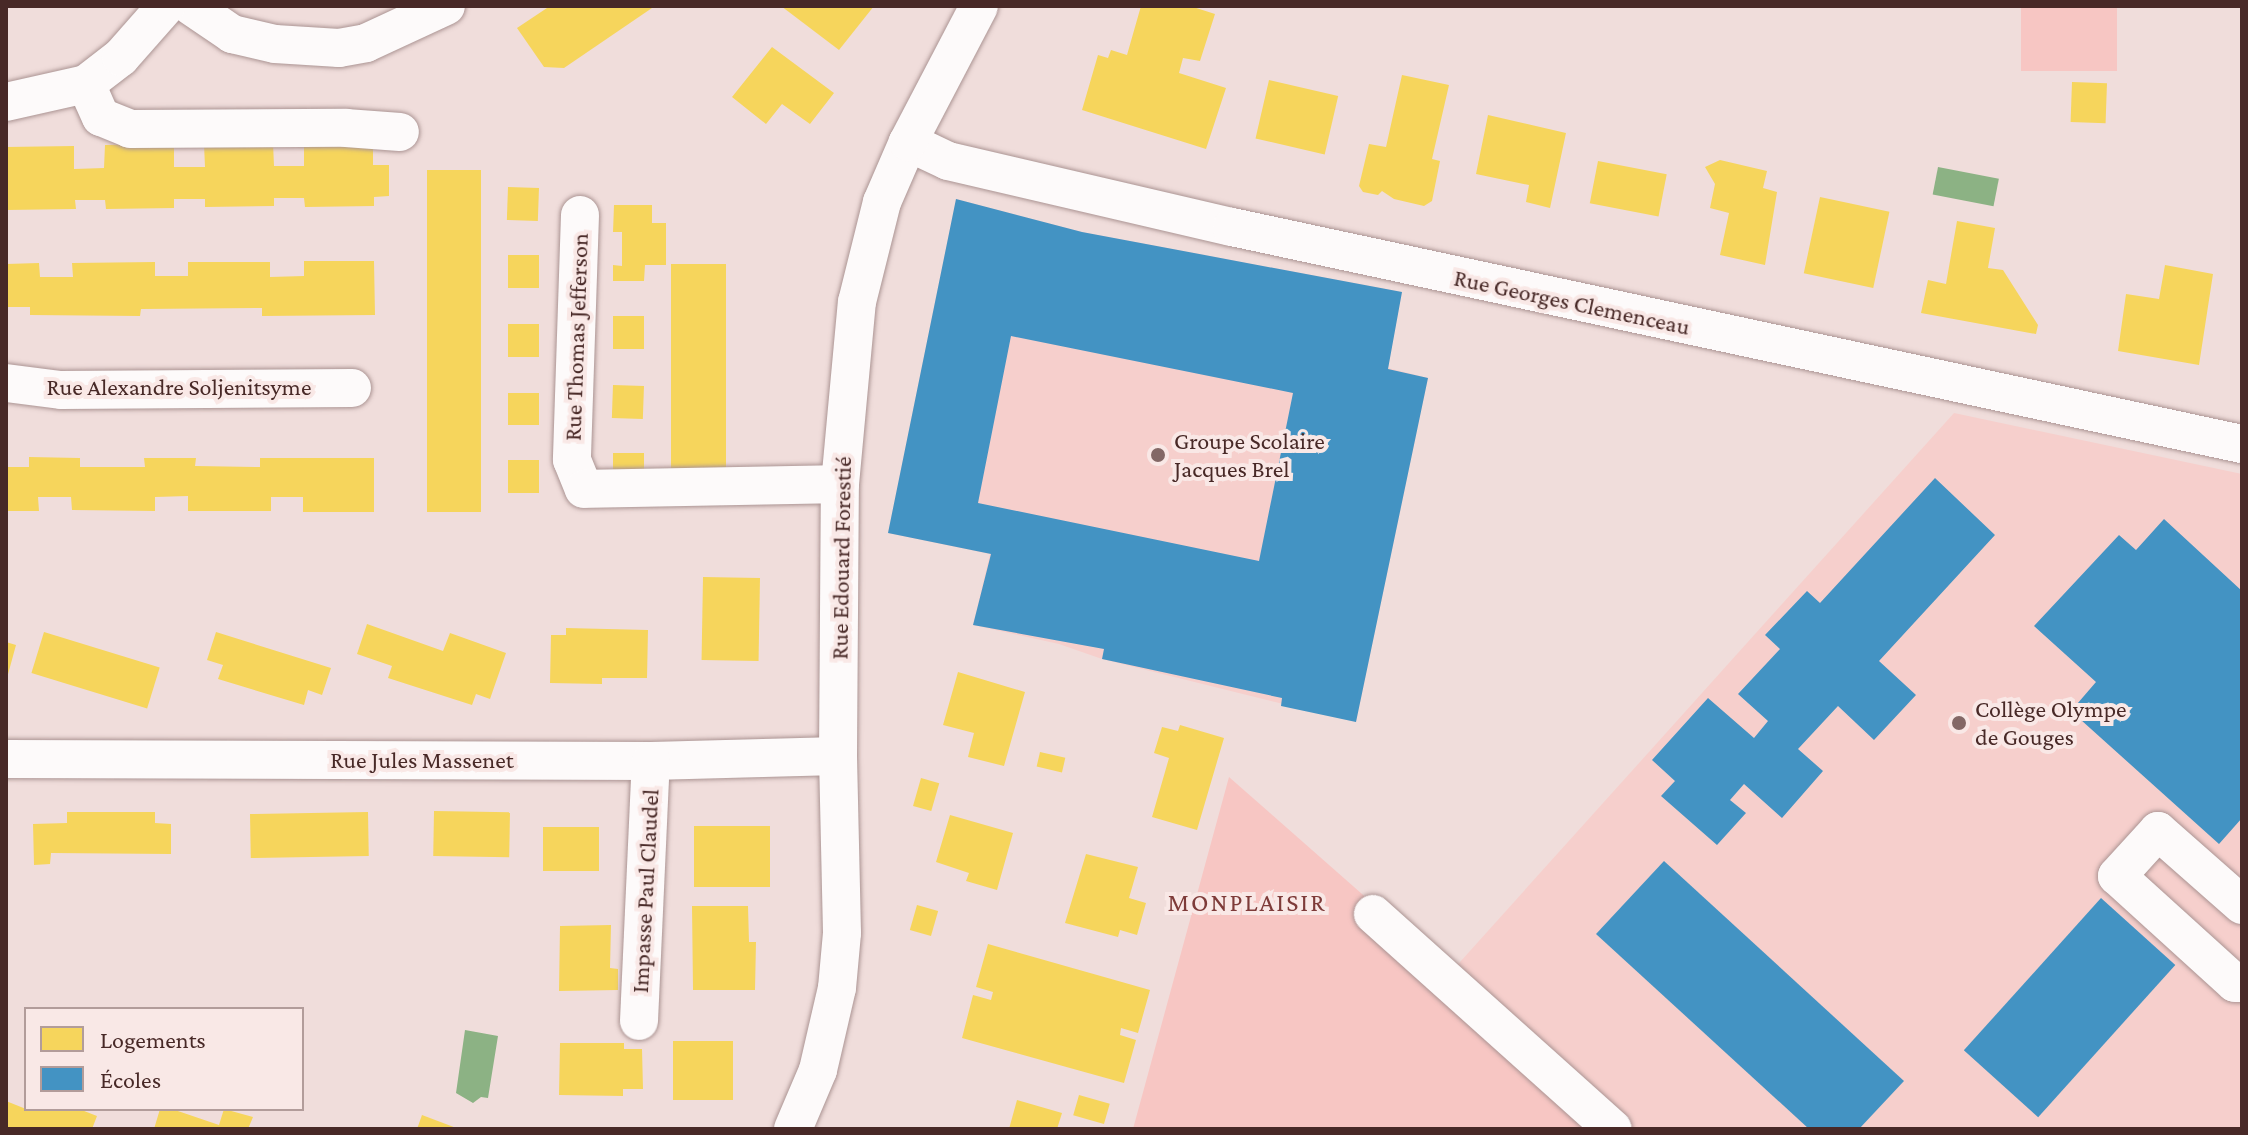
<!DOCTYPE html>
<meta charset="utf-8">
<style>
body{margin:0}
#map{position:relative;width:2248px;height:1135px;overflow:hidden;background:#f0dddb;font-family:"Crimson Pro",serif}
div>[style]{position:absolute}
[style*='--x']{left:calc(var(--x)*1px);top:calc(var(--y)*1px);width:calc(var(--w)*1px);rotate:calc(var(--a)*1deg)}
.built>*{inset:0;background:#f6cfcc}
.green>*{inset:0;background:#f7c6c3;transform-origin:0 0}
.water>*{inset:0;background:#8cb284;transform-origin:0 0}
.homes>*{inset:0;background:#f6d55c;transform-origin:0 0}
.schools>*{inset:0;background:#4393c3;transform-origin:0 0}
.roads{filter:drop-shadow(0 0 2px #ab9493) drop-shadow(0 0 2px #ab9493)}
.minor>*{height:38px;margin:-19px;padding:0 19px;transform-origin:19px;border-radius:19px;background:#fdfafa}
.dots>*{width:22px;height:22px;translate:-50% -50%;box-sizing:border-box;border:4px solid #f9e8e6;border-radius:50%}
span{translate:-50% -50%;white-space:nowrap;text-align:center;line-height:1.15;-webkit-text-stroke:8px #f9e8e6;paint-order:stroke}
.street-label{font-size:24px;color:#482927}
.poi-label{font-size:24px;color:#482927}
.left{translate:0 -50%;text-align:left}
.neighbourhood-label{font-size:26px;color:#7e3b39;letter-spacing:2px}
.frame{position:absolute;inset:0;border:8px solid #482927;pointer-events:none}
.legend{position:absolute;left:24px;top:1007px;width:280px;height:104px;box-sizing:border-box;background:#f9e8e6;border:2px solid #b29c9a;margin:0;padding:10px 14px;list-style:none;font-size:24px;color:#482927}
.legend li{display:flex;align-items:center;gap:16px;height:40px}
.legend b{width:40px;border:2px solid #b29c9a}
</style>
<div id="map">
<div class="built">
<i style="clip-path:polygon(956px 199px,1082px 232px,1402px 292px,1388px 368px,1428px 378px,1356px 722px,1102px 659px,1059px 644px,973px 625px,990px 554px,888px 533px)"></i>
<i style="clip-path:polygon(1954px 413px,2242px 474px,2242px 1129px,1629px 1129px,1451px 972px)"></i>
</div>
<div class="green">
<i style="left:2021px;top:6px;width:96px;height:65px"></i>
<i style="clip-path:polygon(1229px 777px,1629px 1129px,1133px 1129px)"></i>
</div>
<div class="water">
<i style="left:1938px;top:167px;width:62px;height:28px;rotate:11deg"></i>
<i style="clip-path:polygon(465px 1030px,498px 1036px,488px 1098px,481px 1097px,473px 1103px,456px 1093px)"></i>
</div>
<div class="homes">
<i style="clip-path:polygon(550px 6px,650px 6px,652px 8px,564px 68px,544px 67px,517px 28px)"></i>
<i style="clip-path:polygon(781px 6px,874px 6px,839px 50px)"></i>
<i style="clip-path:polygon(1141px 6px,1190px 6px,1215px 14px,1200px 61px,1183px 58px,1179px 73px,1226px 88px,1206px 149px,1082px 110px,1098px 55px,1108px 58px,1111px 50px,1127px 55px)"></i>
<i style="clip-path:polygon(772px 47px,834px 93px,810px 124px,782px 104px,766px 124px,732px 97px)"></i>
<i style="clip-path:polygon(1402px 75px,1449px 85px,1432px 159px,1440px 161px,1432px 201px,1424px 206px,1394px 199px,1382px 191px,1378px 195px,1363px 192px,1359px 186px,1369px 144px,1386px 147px)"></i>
<i style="left:1269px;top:80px;width:71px;height:60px;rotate:13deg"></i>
<i style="left:2072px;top:82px;width:35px;height:40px;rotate:2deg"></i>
<i style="clip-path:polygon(1488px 115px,1566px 133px,1550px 208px,1526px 202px,1529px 185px,1476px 174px)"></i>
<i style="clip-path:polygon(373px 142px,373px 165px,389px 165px,389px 196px,374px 197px,374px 206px,305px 207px,304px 198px,274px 198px,274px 206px,205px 207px,205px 199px,174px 199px,174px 208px,106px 209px,105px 200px,75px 200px,76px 209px,6px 210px,6px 147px,74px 146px,74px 169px,104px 168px,105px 145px,174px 144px,174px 167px,205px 167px,204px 144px,273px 143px,274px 166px,304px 166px,304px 143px)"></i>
<i style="clip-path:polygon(1720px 160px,1767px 171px,1763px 188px,1777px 192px,1765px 265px,1720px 255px,1729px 213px,1710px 208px,1715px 184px,1705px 167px)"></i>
<i style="left:1598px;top:161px;width:70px;height:43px;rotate:11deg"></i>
<i style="left:427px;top:170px;width:54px;height:342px"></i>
<i style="left:508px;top:187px;width:31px;height:33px;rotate:2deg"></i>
<i style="left:1820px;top:197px;width:71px;height:78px;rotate:12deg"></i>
<i style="clip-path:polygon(614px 205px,652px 205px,652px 223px,666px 223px,666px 265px,645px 265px,644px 281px,613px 281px,613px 265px,622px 266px,622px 232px,613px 232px)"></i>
<i style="clip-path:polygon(1957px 221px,1995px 228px,1988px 268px,2003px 270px,2038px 325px,2036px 334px,1921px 313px,1928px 280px,1946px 284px)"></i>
<i style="left:539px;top:255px;width:33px;height:31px;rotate:90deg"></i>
<i style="clip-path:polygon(304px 261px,374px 261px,375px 315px,262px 316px,262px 308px,141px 309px,140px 316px,30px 315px,30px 307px,6px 307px,6px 264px,39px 263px,40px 277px,73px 277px,72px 263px,155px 262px,155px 276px,188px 276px,188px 262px,270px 262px,270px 277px,304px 276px)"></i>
<i style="left:671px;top:264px;width:55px;height:206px"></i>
<i style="clip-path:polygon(2165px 265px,2213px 274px,2199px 365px,2118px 351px,2126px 294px,2159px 299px)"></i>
<i style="left:644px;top:316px;width:33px;height:31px;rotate:90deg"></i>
<i style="left:508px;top:324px;width:31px;height:33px"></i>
<i style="left:613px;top:385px;width:31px;height:33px;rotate:2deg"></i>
<i style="left:508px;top:393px;width:31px;height:32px"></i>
<i style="left:613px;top:453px;width:31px;height:18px"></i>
<i style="clip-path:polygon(29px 457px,80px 458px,80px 467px,145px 467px,144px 458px,196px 458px,195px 466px,260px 467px,260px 458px,374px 458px,374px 512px,303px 512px,303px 497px,271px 497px,271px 511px,188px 511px,188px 496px,155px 497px,155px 511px,72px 510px,71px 497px,38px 497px,39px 511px,6px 511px,6px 467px,29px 467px)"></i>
<i style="left:539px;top:460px;width:33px;height:31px;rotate:90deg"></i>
<i style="left:703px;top:577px;width:57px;height:83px;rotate:1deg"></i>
<i style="clip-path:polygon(367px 624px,443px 651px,450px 633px,506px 653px,490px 699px,476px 694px,472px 705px,388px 678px,392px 666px,357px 654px)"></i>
<i style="clip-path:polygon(566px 628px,648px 630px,647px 678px,602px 678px,602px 684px,550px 683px,551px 635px,566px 635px)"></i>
<i style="left:44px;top:632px;width:121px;height:43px;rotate:17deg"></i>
<i style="clip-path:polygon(216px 632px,331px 668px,322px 695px,308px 690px,304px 705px,218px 679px,223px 665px,207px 660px)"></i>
<i style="clip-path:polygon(6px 642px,16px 645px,7px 678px,6px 678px)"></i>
<i style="clip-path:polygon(958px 672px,1025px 692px,1004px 766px,968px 757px,974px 733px,943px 725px)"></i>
<i style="clip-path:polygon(1180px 725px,1224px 738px,1197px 830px,1152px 817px,1169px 758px,1154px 753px,1162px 727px,1178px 731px)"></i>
<i style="left:1040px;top:752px;width:26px;height:15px;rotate:13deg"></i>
<i style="left:921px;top:778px;width:19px;height:29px;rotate:16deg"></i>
<i style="left:434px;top:811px;width:76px;height:45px;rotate:1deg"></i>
<i style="clip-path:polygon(67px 812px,155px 812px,155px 823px,171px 824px,171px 854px,51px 853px,50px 864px,34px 865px,33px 824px,67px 823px)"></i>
<i style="left:368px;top:812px;width:44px;height:118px;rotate:89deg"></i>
<i style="clip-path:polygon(950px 815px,1013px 833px,997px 890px,966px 881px,969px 873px,936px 862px)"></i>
<i style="left:694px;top:826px;width:76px;height:61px"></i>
<i style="left:543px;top:827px;width:56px;height:44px"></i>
<i style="clip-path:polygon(1086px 854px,1138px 867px,1129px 898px,1146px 903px,1137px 935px,1120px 930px,1118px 937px,1065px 923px)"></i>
<i style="left:917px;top:905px;width:22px;height:26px;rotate:16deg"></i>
<i style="clip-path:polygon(692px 906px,748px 906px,749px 942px,756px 942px,755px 990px,693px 990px)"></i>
<i style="clip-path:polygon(611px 925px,610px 968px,618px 969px,618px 990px,559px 991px,560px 926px)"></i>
<i style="clip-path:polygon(988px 944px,1150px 990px,1138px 1033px,1121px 1028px,1120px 1035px,1136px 1040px,1124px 1083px,962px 1038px,973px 995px,991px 1000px,993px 992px,976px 987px)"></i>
<i style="left:673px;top:1041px;width:60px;height:59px"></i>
<i style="clip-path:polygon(560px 1043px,624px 1043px,624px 1049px,642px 1049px,643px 1089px,623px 1089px,623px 1096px,559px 1095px)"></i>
<i style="left:1079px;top:1095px;width:32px;height:21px;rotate:16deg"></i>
<i style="clip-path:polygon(1017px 1100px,1062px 1113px,1057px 1129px,1009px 1129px)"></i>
<i style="clip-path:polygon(6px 1101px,26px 1109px,79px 1109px,97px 1116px,92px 1129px,6px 1129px)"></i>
<i style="clip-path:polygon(160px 1109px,172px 1109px,219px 1125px,224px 1109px,253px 1117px,248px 1129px,154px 1129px)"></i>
<i style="clip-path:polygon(422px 1115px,459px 1129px,417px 1129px)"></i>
</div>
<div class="schools">
<i style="clip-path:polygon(evenodd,956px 199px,1082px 232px,1402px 292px,1388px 369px,1428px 378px,1356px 722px,1281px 706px,1282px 698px,1102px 659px,1104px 649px,973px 625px,991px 554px,888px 533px,956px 199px,1011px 336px,1293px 393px,1259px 561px,978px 503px,1011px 336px)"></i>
<i style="clip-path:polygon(1935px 478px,1995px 535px,1879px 661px,1916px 695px,1874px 740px,1838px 706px,1798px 749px,1823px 771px,1782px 818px,1744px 784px,1730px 800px,1746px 813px,1717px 845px,1661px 796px,1675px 781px,1652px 760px,1708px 698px,1754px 738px,1768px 721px,1738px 694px,1780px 649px,1765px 635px,1807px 591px,1820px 603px)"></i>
<i style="clip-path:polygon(2164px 519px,2242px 591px,2242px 818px,2219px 844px,2071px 711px,2096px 682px,2034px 626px,2119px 535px,2136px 550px)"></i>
<i style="clip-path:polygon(1664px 861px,1904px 1081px,1859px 1129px,1809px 1129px,1596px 934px)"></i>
<i style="left:2101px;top:898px;width:100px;height:205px;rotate:42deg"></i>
</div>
<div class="roads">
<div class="minor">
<i style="--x:191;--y:6;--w:50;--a:34.3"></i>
<i style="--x:232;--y:34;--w:44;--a:13.1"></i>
<i style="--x:275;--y:44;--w:64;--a:3.6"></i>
<i style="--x:339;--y:48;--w:27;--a:-10"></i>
<i style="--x:366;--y:43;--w:88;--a:-24.8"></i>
<i style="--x:86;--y:84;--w:36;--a:66"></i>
<i style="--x:101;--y:117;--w:31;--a:22"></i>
<i style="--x:130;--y:129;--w:216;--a:-0.3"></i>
<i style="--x:346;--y:128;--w:54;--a:4.2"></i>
<i style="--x:6;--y:102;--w:82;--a:-12.7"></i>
<i style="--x:86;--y:84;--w:44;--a:-37.6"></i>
<i style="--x:121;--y:57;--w:68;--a:-48.6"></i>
<i style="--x:908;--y:142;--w:44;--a:25.4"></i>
<i style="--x:948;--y:161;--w:292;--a:13.1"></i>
<i style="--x:1232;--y:227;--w:1033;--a:12.13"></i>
<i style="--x:580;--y:215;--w:245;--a:91.9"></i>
<i style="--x:572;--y:460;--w:31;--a:68"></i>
<i style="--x:584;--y:489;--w:256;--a:-1.1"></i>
<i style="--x:6;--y:383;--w:55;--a:7.3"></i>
<i style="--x:61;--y:390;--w:291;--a:-0.4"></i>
<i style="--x:6;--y:759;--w:645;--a:0.18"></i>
<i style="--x:651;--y:761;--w:187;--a:-1.5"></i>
<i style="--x:2242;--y:905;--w:112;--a:-138.6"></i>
<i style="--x:2158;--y:831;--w:61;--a:132.3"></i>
<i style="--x:2117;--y:876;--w:159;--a:42.2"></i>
<i style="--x:2235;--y:983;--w:7;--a:0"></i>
<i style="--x:1373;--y:914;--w:322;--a:41.9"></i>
<i style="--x:639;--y:1021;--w:260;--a:-87.4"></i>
<i style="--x:793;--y:1129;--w:64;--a:-67"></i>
<i style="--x:818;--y:1070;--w:84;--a:-77"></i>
<i style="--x:837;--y:988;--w:55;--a:-84.8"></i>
<i style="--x:842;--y:933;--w:177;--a:-91.3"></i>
<i style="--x:838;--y:756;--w:272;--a:-89.6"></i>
<i style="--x:840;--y:484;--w:183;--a:-84.7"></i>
<i style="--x:857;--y:302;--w:103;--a:-76"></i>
<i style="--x:882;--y:202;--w:65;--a:-66.6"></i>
<i style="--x:908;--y:142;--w:153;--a:-62.4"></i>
</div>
</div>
<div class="dots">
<i style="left:1158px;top:455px;background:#836866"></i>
<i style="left:1959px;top:723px;background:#836866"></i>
</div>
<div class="street-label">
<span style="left:1572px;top:302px;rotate:12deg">Rue Georges Clemenceau</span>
<span style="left:576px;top:337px;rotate:-88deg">Rue Thomas Jefferson</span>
<span style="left:179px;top:387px">Rue Alexandre Soljenitsyme</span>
<span style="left:841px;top:558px;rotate:-89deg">Rue Edouard Forestié</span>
<span style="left:422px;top:760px">Rue Jules Massenet</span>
<span style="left:645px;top:891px;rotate:-87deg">Impasse Paul Claudel</span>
</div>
<div class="poi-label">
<span class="left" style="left:1174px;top:455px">Groupe Scolaire<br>Jacques Brel</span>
<span class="left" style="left:1975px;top:723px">Collège Olympe<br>de Gouges</span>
</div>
<div class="neighbourhood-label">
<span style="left:1247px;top:903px">MONPLAISIR</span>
</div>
<div class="frame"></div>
<ul class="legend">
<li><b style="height:22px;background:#f6d55c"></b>Logements</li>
<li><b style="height:22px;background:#4393c3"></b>Écoles</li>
</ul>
</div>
